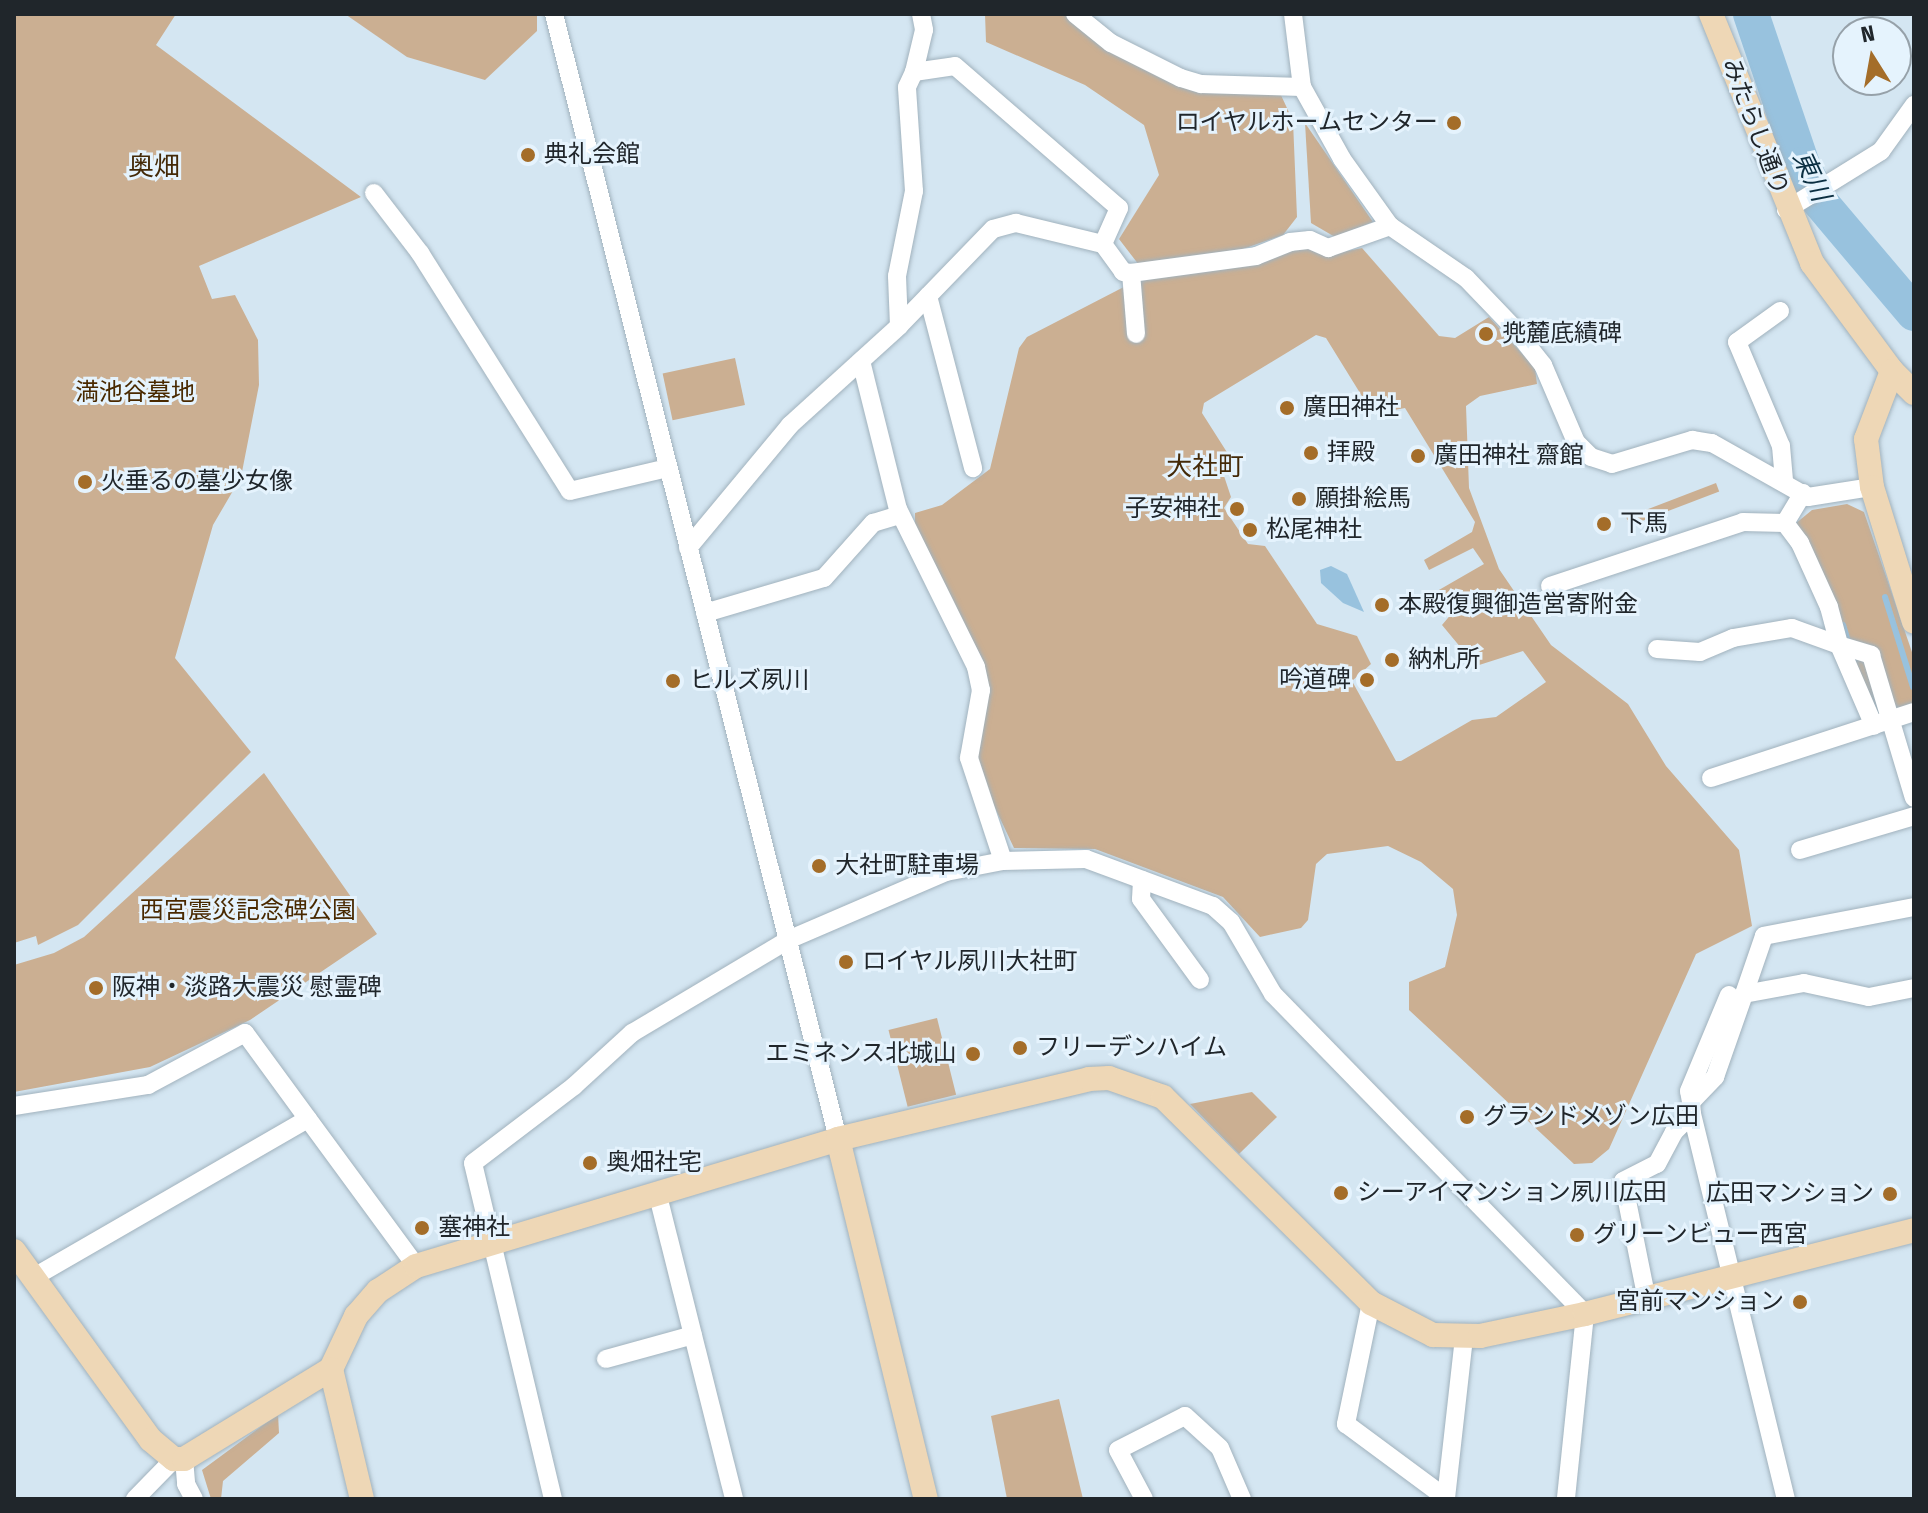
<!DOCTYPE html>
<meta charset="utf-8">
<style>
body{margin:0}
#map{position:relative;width:1928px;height:1513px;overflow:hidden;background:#d4e6f2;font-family:"Fira Sans Condensed","Noto Sans JP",sans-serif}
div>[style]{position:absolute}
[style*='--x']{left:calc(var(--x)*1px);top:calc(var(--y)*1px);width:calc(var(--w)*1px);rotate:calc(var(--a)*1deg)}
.green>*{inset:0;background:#cbaf92;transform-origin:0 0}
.water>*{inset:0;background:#98c2de}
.stream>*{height:6px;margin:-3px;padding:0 3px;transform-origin:3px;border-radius:3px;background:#98c2de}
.river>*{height:36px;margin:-18px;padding:0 18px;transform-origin:18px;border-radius:18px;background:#98c2de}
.roads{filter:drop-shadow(0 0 2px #a1b2bd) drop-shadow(0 0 2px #a1b2bd)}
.street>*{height:18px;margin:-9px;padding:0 9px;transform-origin:9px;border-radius:9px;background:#fff}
.secondary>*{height:24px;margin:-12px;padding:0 12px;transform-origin:12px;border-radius:12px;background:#eed7b6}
.dots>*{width:22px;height:22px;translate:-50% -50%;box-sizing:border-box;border:4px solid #e5f3fd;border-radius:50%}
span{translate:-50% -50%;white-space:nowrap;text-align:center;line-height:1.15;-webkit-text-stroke:6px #e5f3fd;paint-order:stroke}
.poi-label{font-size:24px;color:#20262b}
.right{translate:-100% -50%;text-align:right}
.left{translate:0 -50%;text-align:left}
.street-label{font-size:24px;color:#20262b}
.park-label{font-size:24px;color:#492900}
.neighbourhood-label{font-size:26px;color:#442a08}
.water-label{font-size:26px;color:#0b2f42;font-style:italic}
.frame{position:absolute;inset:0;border:16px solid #20262b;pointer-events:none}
.north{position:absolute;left:1832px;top:16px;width:80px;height:80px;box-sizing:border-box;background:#e5f3fd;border:2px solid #96a1a9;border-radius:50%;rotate:349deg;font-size:22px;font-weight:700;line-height:32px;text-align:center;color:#20262b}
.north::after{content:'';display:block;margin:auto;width:28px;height:36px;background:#a46d29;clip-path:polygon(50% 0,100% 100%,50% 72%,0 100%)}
</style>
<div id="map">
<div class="green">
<i style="clip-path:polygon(14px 14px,176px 14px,156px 45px,361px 197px,199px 266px,212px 299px,235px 295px,258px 340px,259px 385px,241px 477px,213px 525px,175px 658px,251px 752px,78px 925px,38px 945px,36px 936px,14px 943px)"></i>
<i style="clip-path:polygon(345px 14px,537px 14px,537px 31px,485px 80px,407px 57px)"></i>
<i style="clip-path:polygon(985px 14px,1066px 14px,1199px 89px,1280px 93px,1293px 121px,1297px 217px,1283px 235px,1243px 249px,1139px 265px,1119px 239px,1159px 175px,1144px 125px,1085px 85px,986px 42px)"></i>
<i style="clip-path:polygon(1305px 123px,1373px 222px,1335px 237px,1311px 223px)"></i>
<i style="clip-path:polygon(evenodd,1310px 246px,1327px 255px,1362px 248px,1439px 336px,1455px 338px,1489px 317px,1535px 368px,1537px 384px,1480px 396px,1466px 406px,1469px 488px,1499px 569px,1551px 645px,1628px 704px,1666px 766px,1739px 850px,1752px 926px,1696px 954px,1609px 1149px,1592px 1163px,1574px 1164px,1409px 1010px,1409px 982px,1445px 967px,1457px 915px,1453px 889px,1421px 862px,1388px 846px,1327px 854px,1316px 864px,1308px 920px,1301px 928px,1260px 937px,1223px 897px,1095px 849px,1014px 848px,979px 774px,976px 762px,988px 686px,983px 660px,915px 534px,915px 513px,942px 505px,990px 469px,1019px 348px,1027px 337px,1147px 275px,1310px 246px,1316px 335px,1326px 338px,1373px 414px,1405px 408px,1475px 522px,1472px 532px,1424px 560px,1429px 570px,1473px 548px,1484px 564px,1425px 598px,1430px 610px,1452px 603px,1453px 612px,1442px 625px,1476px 666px,1523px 651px,1546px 682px,1496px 717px,1472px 720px,1401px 761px,1396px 761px,1352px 681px,1371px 664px,1357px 636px,1317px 624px,1265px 546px,1248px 544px,1224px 508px,1231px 497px,1222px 470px,1230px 457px,1202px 413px,1204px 403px,1316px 335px)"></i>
<i style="left:735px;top:358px;width:48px;height:74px;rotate:78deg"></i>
<i style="left:1716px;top:483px;width:9px;height:96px;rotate:69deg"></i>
<i style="clip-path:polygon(1847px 504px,1864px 512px,1914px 658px,1914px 704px,1879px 713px,1869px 705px,1795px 524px,1812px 510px)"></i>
<i style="clip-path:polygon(264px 773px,377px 934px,250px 1020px,150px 1067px,14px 1092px,14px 965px,54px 953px,84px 937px)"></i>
<i style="left:937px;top:1018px;width:79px;height:50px;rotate:76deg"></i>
<i style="clip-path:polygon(1252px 1092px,1277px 1117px,1239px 1154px,1190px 1104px)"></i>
<i style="clip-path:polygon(1059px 1399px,1083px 1499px,1007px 1499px,991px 1416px)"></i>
<i style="clip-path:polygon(278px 1414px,279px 1433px,223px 1481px,221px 1499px,211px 1499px,202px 1470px)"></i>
</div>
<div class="water">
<i style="clip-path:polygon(1331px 566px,1347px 574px,1364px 612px,1343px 603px,1321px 583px,1320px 570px)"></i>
</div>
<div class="stream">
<i style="--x:1885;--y:597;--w:94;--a:72.7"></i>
<i style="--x:1843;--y:625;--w:14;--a:73"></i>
</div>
<div class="river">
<i style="--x:1751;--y:14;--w:159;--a:71.3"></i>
<i style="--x:1802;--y:165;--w:42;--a:63.4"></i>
<i style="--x:1821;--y:203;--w:144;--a:49.8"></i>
</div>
<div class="roads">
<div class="street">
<i style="--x:554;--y:14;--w:1160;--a:75.83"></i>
<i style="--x:921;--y:14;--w:16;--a:79"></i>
<i style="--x:924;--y:30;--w:43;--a:103.4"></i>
<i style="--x:914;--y:72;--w:41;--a:-8.3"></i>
<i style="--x:955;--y:66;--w:217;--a:40.9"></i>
<i style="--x:1119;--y:208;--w:39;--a:114"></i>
<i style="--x:1075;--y:14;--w:46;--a:38.9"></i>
<i style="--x:1111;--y:43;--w:78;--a:26.6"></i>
<i style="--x:1181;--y:78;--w:21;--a:17"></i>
<i style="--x:1201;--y:84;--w:101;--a:1.7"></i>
<i style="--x:1293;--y:14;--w:74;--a:83"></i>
<i style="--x:1302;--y:87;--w:82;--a:60.9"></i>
<i style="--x:1342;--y:159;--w:82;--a:54.4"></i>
<i style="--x:1390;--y:226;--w:92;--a:34.4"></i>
<i style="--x:1466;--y:278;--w:66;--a:46.2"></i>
<i style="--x:1512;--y:326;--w:50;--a:51.5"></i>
<i style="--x:1543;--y:365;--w:84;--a:66.8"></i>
<i style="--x:1576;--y:442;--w:21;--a:45"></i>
<i style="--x:1591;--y:457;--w:22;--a:18"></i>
<i style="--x:1612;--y:464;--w:84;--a:-16.7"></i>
<i style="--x:1692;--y:440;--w:20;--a:9"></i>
<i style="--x:1712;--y:443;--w:110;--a:29.4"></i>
<i style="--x:1808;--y:497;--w:65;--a:-8.9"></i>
<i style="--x:374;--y:193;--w:76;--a:52.5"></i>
<i style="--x:420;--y:253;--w:281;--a:57.8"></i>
<i style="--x:570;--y:491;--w:100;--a:-13.3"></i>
<i style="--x:1786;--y:210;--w:112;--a:-31.8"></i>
<i style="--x:1881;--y:151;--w:57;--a:-54.3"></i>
<i style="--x:1131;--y:273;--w:61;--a:85.3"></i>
<i style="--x:928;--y:296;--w:178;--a:75.3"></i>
<i style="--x:1780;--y:311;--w:53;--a:144.2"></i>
<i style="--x:1737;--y:342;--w:113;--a:67.1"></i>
<i style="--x:1781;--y:446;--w:37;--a:85"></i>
<i style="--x:899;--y:326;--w:50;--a:-92.3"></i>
<i style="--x:897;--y:276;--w:87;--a:-78.7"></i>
<i style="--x:914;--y:191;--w:104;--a:-93.9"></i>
<i style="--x:907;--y:87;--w:17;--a:-65"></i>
<i style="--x:861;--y:361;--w:153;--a:76"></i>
<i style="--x:898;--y:509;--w:176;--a:63.7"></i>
<i style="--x:976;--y:667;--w:24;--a:78"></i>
<i style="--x:981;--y:690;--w:69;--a:100"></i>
<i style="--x:969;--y:758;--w:108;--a:71.7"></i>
<i style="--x:1785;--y:523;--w:25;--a:53"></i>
<i style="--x:1800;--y:543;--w:70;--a:65.6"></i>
<i style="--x:1829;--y:607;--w:39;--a:75"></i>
<i style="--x:1839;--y:645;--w:34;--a:17"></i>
<i style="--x:1871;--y:655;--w:149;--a:73.3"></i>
<i style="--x:688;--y:548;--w:160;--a:-50.3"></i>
<i style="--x:790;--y:425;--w:147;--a:-42.2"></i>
<i style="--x:899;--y:326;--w:135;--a:-45.9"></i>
<i style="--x:993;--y:229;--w:24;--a:-15"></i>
<i style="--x:1016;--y:223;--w:89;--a:13.6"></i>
<i style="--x:1103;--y:244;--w:34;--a:54"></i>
<i style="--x:1123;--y:272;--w:8;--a:7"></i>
<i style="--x:1131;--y:273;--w:126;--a:-7.7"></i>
<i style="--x:1256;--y:256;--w:37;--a:-22"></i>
<i style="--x:1290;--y:242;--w:20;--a:-6"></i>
<i style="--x:1310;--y:240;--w:20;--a:24"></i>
<i style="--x:1328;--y:248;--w:66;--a:-19.5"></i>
<i style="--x:1550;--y:586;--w:203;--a:-18.3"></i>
<i style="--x:1743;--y:522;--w:42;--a:1.4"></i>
<i style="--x:1785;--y:523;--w:35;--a:-59"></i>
<i style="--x:705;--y:613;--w:124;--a:-16.4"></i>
<i style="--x:824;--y:578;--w:74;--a:-48.3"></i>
<i style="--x:873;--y:523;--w:28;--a:-17"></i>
<i style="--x:1657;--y:649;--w:43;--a:4"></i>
<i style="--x:1700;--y:652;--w:36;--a:-23"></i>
<i style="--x:1733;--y:638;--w:60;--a:-9.6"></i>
<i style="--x:1792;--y:628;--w:50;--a:19.9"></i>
<i style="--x:1839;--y:645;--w:88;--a:66.6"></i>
<i style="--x:1711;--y:778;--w:213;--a:-18"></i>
<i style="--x:1800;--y:850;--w:119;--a:-16.6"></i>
<i style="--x:1142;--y:880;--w:19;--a:93"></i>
<i style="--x:1141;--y:899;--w:100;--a:53.9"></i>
<i style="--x:1914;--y:907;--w:153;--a:169.1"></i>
<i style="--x:1764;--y:936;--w:61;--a:109"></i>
<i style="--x:1744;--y:994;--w:61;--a:-10.4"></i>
<i style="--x:1804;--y:983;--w:66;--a:12.2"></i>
<i style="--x:1869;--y:997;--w:46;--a:-11.3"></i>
<i style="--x:1691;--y:1102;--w:11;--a:-100"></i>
<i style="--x:1689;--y:1091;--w:104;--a:-67.4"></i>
<i style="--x:14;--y:1106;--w:136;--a:-8.9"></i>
<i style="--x:148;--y:1085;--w:110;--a:-28.2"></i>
<i style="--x:245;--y:1033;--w:107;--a:53.8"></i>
<i style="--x:1692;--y:1114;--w:12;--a:-95"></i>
<i style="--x:1691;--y:1102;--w:35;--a:-46"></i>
<i style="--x:1715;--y:1077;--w:88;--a:-70.7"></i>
<i style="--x:657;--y:1192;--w:317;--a:75.9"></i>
<i style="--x:34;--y:1277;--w:316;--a:-30"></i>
<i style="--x:308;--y:1119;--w:182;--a:53.7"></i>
<i style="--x:1647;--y:1300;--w:121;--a:-101.4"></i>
<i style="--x:1623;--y:1181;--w:38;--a:-27"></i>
<i style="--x:1657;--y:1164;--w:36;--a:-62"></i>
<i style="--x:1674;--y:1132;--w:25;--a:-45"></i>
<i style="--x:1692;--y:1114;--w:396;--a:76.3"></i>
<i style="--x:1371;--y:1303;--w:124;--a:101.7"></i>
<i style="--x:1346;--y:1424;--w:124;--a:36.5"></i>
<i style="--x:1446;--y:1498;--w:162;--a:-83.6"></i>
<i style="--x:606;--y:1359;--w:90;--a:-15.4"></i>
<i style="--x:184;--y:1459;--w:25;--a:85"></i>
<i style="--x:186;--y:1484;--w:17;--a:62"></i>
<i style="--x:135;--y:1499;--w:56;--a:-45.7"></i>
<i style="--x:553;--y:1499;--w:345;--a:-103.4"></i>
<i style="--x:473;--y:1163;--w:127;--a:-37.3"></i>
<i style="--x:574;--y:1086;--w:79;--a:-42.4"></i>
<i style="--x:632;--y:1033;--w:182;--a:-30.8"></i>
<i style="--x:788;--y:940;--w:172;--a:-23.3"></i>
<i style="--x:946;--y:872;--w:58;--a:-10.9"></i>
<i style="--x:1003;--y:861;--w:83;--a:-1.4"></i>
<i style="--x:1086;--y:859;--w:135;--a:20.3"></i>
<i style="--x:1213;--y:906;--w:24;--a:42"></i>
<i style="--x:1231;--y:922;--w:83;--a:59.7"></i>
<i style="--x:1273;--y:994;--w:447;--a:45.7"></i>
<i style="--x:1585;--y:1314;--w:186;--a:95.9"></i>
<i style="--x:1144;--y:1499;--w:55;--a:-118"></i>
<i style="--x:1118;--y:1450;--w:75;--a:-26.9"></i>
<i style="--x:1185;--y:1416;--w:47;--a:42.4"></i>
<i style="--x:1220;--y:1448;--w:56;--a:66.7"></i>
</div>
<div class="secondary">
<i style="--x:1711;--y:14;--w:269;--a:67.9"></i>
<i style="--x:1812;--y:263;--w:134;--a:53.5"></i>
<i style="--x:1892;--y:371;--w:31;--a:45"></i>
<i style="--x:1892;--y:371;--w:73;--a:110.9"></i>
<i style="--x:1866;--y:439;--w:48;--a:82.9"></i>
<i style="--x:1872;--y:487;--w:141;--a:72.7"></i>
<i style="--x:838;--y:1139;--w:371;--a:76.3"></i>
<i style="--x:14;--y:1251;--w:233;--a:54.1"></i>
<i style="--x:151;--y:1440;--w:30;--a:40"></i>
<i style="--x:174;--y:1459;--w:10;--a:0"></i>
<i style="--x:184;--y:1459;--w:172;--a:-31.5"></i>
<i style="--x:331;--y:1369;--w:59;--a:-64.7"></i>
<i style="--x:356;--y:1316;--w:33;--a:-49"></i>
<i style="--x:378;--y:1291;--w:45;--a:-33.3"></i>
<i style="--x:416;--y:1266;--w:441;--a:-16.7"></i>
<i style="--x:838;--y:1139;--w:258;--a:-13.4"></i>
<i style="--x:1089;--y:1079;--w:20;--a:-3"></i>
<i style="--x:1109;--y:1078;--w:57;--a:19.4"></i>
<i style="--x:1163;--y:1097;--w:293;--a:44.7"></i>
<i style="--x:1371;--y:1303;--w:70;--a:27.3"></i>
<i style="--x:1433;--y:1335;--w:47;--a:1.2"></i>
<i style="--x:1480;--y:1336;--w:107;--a:-11.8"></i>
<i style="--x:1585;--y:1314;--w:340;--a:-14.3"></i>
<i style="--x:331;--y:1369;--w:134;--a:76.6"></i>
</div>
</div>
<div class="dots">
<i style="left:1454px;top:123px;background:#a46d29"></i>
<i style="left:528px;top:155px;background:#a46d29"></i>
<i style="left:1486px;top:334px;background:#a46d29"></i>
<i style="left:1287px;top:408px;background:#a46d29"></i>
<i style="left:1311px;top:453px;background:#a46d29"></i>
<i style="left:1418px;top:456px;background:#a46d29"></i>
<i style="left:85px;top:482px;background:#a46d29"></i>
<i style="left:1299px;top:499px;background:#a46d29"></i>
<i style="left:1237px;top:509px;background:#a46d29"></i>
<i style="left:1604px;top:524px;background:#a46d29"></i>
<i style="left:1250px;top:530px;background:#a46d29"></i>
<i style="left:1382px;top:605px;background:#a46d29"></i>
<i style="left:1392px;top:660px;background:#a46d29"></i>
<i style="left:1367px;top:680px;background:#a46d29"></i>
<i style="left:673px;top:681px;background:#a46d29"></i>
<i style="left:819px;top:866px;background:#a46d29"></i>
<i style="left:846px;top:962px;background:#a46d29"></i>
<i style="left:96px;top:988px;background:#a46d29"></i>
<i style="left:1020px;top:1048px;background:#a46d29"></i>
<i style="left:973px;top:1054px;background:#a46d29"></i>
<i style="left:1467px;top:1117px;background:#a46d29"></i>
<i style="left:590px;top:1163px;background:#a46d29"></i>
<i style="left:1341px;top:1193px;background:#a46d29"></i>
<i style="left:1890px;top:1194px;background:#a46d29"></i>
<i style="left:422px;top:1228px;background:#a46d29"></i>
<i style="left:1577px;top:1235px;background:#a46d29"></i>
<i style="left:1800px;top:1302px;background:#a46d29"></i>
</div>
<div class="poi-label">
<span class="right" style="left:1438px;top:123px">ロイヤルホームセンター</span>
<span class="left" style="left:544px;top:155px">典礼会館</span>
<span class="left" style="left:1502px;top:334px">兠麓底績碑</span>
<span class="left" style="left:1303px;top:408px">廣田神社</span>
<span class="left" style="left:1327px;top:453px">拝殿</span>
<span class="left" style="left:1434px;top:456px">廣田神社 齋館</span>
<span class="left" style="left:101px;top:482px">火垂るの墓少女像</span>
<span class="left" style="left:1315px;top:499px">願掛絵馬</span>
<span class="right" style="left:1221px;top:509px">子安神社</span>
<span class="left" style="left:1620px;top:524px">下馬</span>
<span class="left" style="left:1266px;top:530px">松尾神社</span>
<span class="left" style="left:1398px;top:605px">本殿復興御造営寄附金</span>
<span class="left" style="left:1408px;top:660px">納札所</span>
<span class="right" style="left:1351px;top:680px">吟道碑</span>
<span class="left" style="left:689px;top:681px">ヒルズ夙川</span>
<span class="left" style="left:835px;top:866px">大社町駐車場</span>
<span class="left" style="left:862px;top:962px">ロイヤル夙川大社町</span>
<span class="left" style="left:112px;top:988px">阪神・淡路大震災 慰霊碑</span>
<span class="left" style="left:1036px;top:1048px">フリーデンハイム</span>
<span class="right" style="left:957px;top:1054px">エミネンス北城山</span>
<span class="left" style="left:1483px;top:1117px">グランドメゾン広田</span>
<span class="left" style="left:606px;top:1163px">奥畑社宅</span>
<span class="left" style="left:1357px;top:1193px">シーアイマンション夙川広田</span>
<span class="right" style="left:1874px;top:1194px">広田マンション</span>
<span class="left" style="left:438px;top:1228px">塞神社</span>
<span class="left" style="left:1593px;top:1235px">グリーンビュー西宮</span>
<span class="right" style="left:1784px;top:1302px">宮前マンション</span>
</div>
<div class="street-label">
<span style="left:1755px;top:127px;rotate:69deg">みたらし通り</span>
</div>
<div class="park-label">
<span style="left:135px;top:393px">満池谷墓地</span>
<span style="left:248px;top:911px">西宮震災記念碑公園</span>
</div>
<div class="neighbourhood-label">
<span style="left:154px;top:167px">奥畑</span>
<span style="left:1205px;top:467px">大社町</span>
</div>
<div class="water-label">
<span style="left:1811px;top:176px;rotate:65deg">東川</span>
</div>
<div class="frame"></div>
<div class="north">N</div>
</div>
